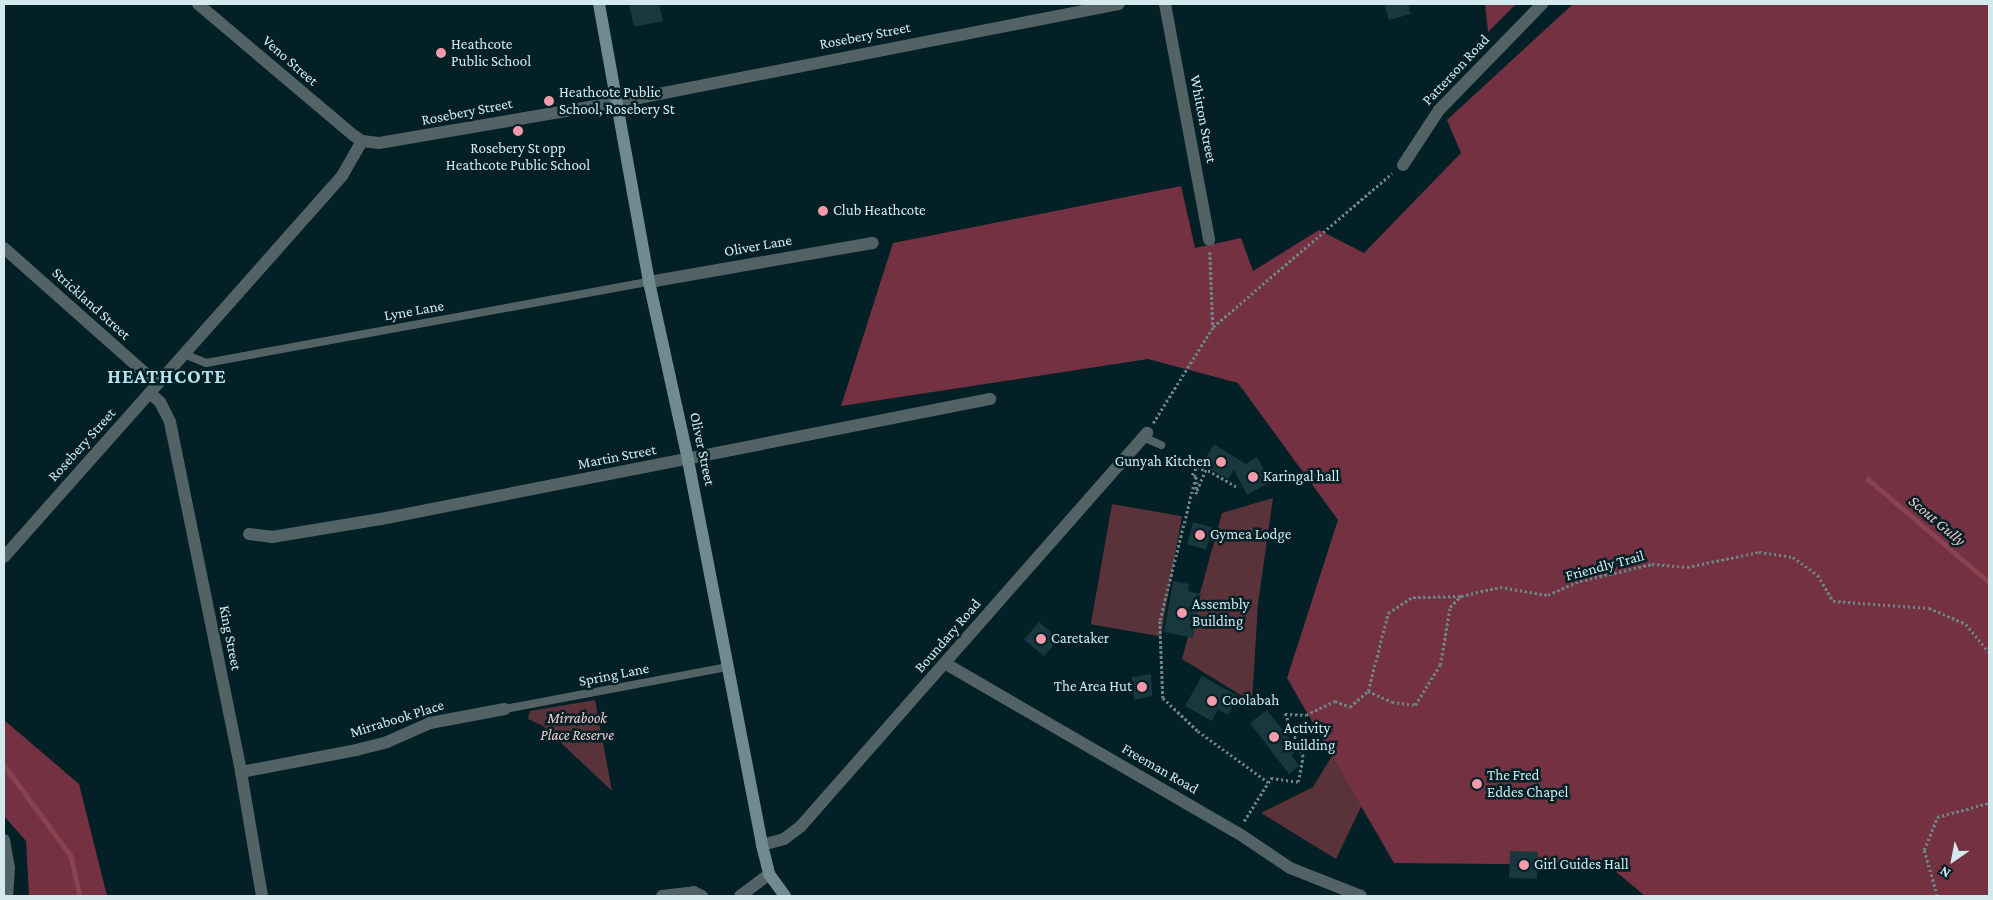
<!DOCTYPE html>
<style>
body{margin:0}
#map{position:relative;width:1993px;height:900px;overflow:hidden;background:#022025;font-family:"Crimson Pro",serif}
div>[style]{position:absolute}
[style*='--x']{left:calc(var(--x)*1px);top:calc(var(--y)*1px);width:calc(var(--w)*1px);rotate:calc(var(--a)*1deg)}
.green>*{inset:0;background:#5a323a;transform-origin:0 0}
.forest>*{inset:0;background:#743141}
.stream>*{height:4.5px;margin:-2.25px;padding:0 2.25px;transform-origin:2.25px;border-radius:2.25px;background:#884252}
.building>*{inset:0;background:#19383e;transform-origin:0 0}
.path>*{height:2.5px;margin-top:-1.25px;transform-origin:0;background:repeating-linear-gradient(90deg,#6c858a 0 2.5px,transparent 0 5px)}
.lane>*{height:8px;margin:-4px;padding:0 4px;transform-origin:4px;border-radius:4px;background:#526265}
.street>*{height:12px;margin:-6px;padding:0 6px;transform-origin:6px;border-radius:6px;background:#526265}
.secondary>*{height:12px;margin:-6px;padding:0 6px;transform-origin:6px;border-radius:6px;background:#708a90}
.dots>*{width:14px;height:14px;translate:-50% -50%;box-sizing:border-box;border:2px solid #022025;border-radius:50%}
span{translate:-50% -50%;white-space:nowrap;text-align:center;line-height:1.15;-webkit-text-stroke:5px #022025;paint-order:stroke}
.street-label{font-size:15px;color:#d4e9ee}
.poi-label{font-size:15px;color:#d4e9ee}
.left{translate:0 -50%;text-align:left}
.right{translate:-100% -50%;text-align:right}
.park-label{font-size:15px;color:#f8ccd3;font-style:italic}
.water-label{font-size:16px;color:#f3c7ce;font-style:italic}
.district-label{font-size:20px;color:#b8e2eb;font-weight:700;letter-spacing:1px}
.frame{position:absolute;inset:0;border:5px solid #d4e9ee;pointer-events:none}
.north{position:absolute;left:1928px;top:835px;width:50px;height:50px;-webkit-text-stroke:4px #022025;paint-order:stroke;rotate:213deg;font-size:14px;font-weight:700;line-height:20px;text-align:center;color:#d4e9ee}
.north::after{content:'';display:block;margin:auto;width:18px;height:22px;background:#d4e9ee;clip-path:polygon(50% 0,100% 100%,50% 72%,0 100%)}
</style>
<div id="map">
<div class="green">
<i style="clip-path:polygon(1273px 498px,1258px 604px,1252px 702px,1182px 659px,1222px 513px)"></i>
<i style="left:1112px;top:504px;width:71px;height:122px;rotate:10deg"></i>
<i style="clip-path:polygon(595px 700px,612px 791px,543px 726px,528px 719px,530px 711px)"></i>
<i style="clip-path:polygon(1349px 728px,1372px 784px,1336px 859px,1261px 813px,1313px 787px)"></i>
</div>
<div class="forest">
<i style="clip-path:polygon(1485px 4px,1516px 4px,1488px 32px)"></i>
<i style="clip-path:polygon(1573px 4px,1989px 4px,1989px 896px,1645px 896px,1608px 865px,1394px 863px,1287px 678px,1338px 520px,1238px 383px,1148px 359px,841px 406px,893px 243px,1181px 186px,1195px 248px,1241px 238px,1253px 271px,1319px 230px,1364px 253px,1461px 153px,1447px 120px)"></i>
<i style="clip-path:polygon(4px 720px,79px 784px,107px 896px,29px 896px,26px 841px,4px 816px)"></i>
</div>
<div class="stream">
<i style="--x:1868;--y:479;--w:159;--a:40.4"></i>
<i style="--x:4;--y:765;--w:113;--a:53.6"></i>
<i style="--x:71;--y:856;--w:41;--a:77.3"></i>
</div>
<div class="building">
<i style="clip-path:polygon(629px 4px,659px 4px,663px 21px,634px 27px)"></i>
<i style="clip-path:polygon(1384px 4px,1408px 4px,1411px 14px,1389px 20px)"></i>
<i style="clip-path:polygon(1214px 444px,1246px 464px,1257px 457px,1271px 482px,1247px 495px,1234px 470px,1228px 479px,1202px 464px)"></i>
<i style="left:1193px;top:522px;width:20px;height:23px;rotate:15deg"></i>
<i style="clip-path:polygon(1173px 581px,1189px 584px,1188px 591px,1201px 594px,1193px 638px,1164px 632px)"></i>
<i style="left:1039px;top:622px;width:26px;height:23px;rotate:40deg"></i>
<i style="clip-path:polygon(1151px 674px,1152px 696px,1134px 700px,1132px 677px)"></i>
<i style="clip-path:polygon(1202px 676px,1238px 696px,1228px 715px,1218px 709px,1212px 721px,1185px 706px)"></i>
<i style="clip-path:polygon(1267px 710px,1298px 750px,1291px 755px,1299px 766px,1289px 774px,1250px 723px)"></i>
<i style="left:1510px;top:851px;width:28px;height:27px;rotate:2deg"></i>
</div>
<div class="path">
<i style="--x:1210;--y:252;--w:74;--a:87.7"></i>
<i style="--x:1153;--y:423;--w:113;--a:-58"></i>
<i style="--x:1213;--y:327;--w:236;--a:-40.7"></i>
<i style="--x:1196;--y:477;--w:4;--a:-153"></i>
<i style="--x:1192;--y:475;--w:10;--a:-61"></i>
<i style="--x:1197;--y:466;--w:10;--a:29"></i>
<i style="--x:1236;--y:487;--w:34;--a:-150"></i>
<i style="--x:1206;--y:470;--w:26;--a:113"></i>
<i style="--x:1196;--y:494;--w:17;--a:-90"></i>
<i style="--x:1196;--y:477;--w:148;--a:104"></i>
<i style="--x:1160;--y:621;--w:77;--a:87.8"></i>
<i style="--x:1163;--y:698;--w:48;--a:43.3"></i>
<i style="--x:1198;--y:731;--w:87;--a:36.1"></i>
<i style="--x:1368;--y:691;--w:26;--a:25"></i>
<i style="--x:1392;--y:702;--w:23;--a:7"></i>
<i style="--x:1415;--y:705;--w:47;--a:-58"></i>
<i style="--x:1440;--y:665;--w:59;--a:-80.2"></i>
<i style="--x:1450;--y:607;--w:16;--a:-45"></i>
<i style="--x:1244;--y:821;--w:51;--a:-57.9"></i>
<i style="--x:1271;--y:778;--w:27;--a:8"></i>
<i style="--x:1298;--y:782;--w:25;--a:-79"></i>
<i style="--x:1303;--y:757;--w:47;--a:-112.7"></i>
<i style="--x:1285;--y:714;--w:21;--a:3"></i>
<i style="--x:1306;--y:715;--w:32;--a:-26"></i>
<i style="--x:1335;--y:701;--w:16;--a:22"></i>
<i style="--x:1350;--y:707;--w:24;--a:-42"></i>
<i style="--x:1368;--y:691;--w:81;--a:-75.6"></i>
<i style="--x:1388;--y:613;--w:30;--a:-33"></i>
<i style="--x:1413;--y:597;--w:48;--a:-1.2"></i>
<i style="--x:1461;--y:596;--w:40;--a:-13"></i>
<i style="--x:1500;--y:587;--w:49;--a:9.5"></i>
<i style="--x:1548;--y:595;--w:35;--a:-24"></i>
<i style="--x:1580;--y:581;--w:74;--a:-13.3"></i>
<i style="--x:1652;--y:564;--w:35;--a:5"></i>
<i style="--x:1687;--y:567;--w:74;--a:-11.8"></i>
<i style="--x:1759;--y:552;--w:34;--a:8"></i>
<i style="--x:1793;--y:557;--w:31;--a:36"></i>
<i style="--x:1818;--y:575;--w:30;--a:60"></i>
<i style="--x:1833;--y:601;--w:96;--a:4.2"></i>
<i style="--x:1929;--y:608;--w:40;--a:23.4"></i>
<i style="--x:1966;--y:624;--w:36;--a:51"></i>
<i style="--x:1937;--y:896;--w:48;--a:-105.8"></i>
<i style="--x:1924;--y:850;--w:35;--a:-68"></i>
<i style="--x:1937;--y:817;--w:54;--a:-15.1"></i>
</div>
<div class="lane">
<i style="--x:184;--y:354;--w:24;--a:22"></i>
<i style="--x:206;--y:363;--w:450;--a:-10.4"></i>
<i style="--x:1143;--y:437;--w:20;--a:24"></i>
<i style="--x:505;--y:709;--w:227;--a:-10.7"></i>
</div>
<div class="street">
<i style="--x:198;--y:4;--w:203;--a:40.2"></i>
<i style="--x:353;--y:135;--w:11;--a:34"></i>
<i style="--x:362;--y:141;--w:17;--a:7"></i>
<i style="--x:379;--y:143;--w:242;--a:-9.7"></i>
<i style="--x:618;--y:102;--w:510;--a:-11.07"></i>
<i style="--x:1165;--y:4;--w:240;--a:79.4"></i>
<i style="--x:1403;--y:165;--w:66;--a:-56.8"></i>
<i style="--x:1439;--y:110;--w:148;--a:-45.8"></i>
<i style="--x:4;--y:248;--w:205;--a:41.6"></i>
<i style="--x:649;--y:282;--w:227;--a:-9.9"></i>
<i style="--x:150;--y:393;--w:13;--a:42"></i>
<i style="--x:160;--y:402;--w:22;--a:63"></i>
<i style="--x:170;--y:422;--w:357;--a:78.5"></i>
<i style="--x:241;--y:772;--w:126;--a:80.4"></i>
<i style="--x:249;--y:534;--w:23;--a:7"></i>
<i style="--x:272;--y:537;--w:110;--a:-9.4"></i>
<i style="--x:381;--y:519;--w:621;--a:-11.15"></i>
<i style="--x:4;--y:557;--w:509;--a:-48.42"></i>
<i style="--x:342;--y:176;--w:40;--a:-60.3"></i>
<i style="--x:946;--y:664;--w:337;--a:30.1"></i>
<i style="--x:1238;--y:833;--w:63;--a:33.9"></i>
<i style="--x:1290;--y:868;--w:76;--a:21.5"></i>
<i style="--x:241;--y:772;--w:117;--a:-10.8"></i>
<i style="--x:356;--y:750;--w:32;--a:-14"></i>
<i style="--x:387;--y:742;--w:47;--a:-23.8"></i>
<i style="--x:430;--y:723;--w:76;--a:-10.6"></i>
<i style="--x:4;--y:840;--w:28;--a:80"></i>
<i style="--x:9;--y:868;--w:28;--a:94"></i>
<i style="--x:762;--y:845;--w:23;--a:-15"></i>
<i style="--x:784;--y:839;--w:21;--a:-37"></i>
<i style="--x:801;--y:826;--w:524;--a:-48.64"></i>
<i style="--x:662;--y:896;--w:32;--a:-7"></i>
<i style="--x:694;--y:892;--w:9;--a:27"></i>
<i style="--x:740;--y:896;--w:36;--a:-37"></i>
</div>
<div class="secondary">
<i style="--x:599;--y:4;--w:282;--a:79.8"></i>
<i style="--x:649;--y:282;--w:182;--a:77.6"></i>
<i style="--x:688;--y:460;--w:392;--a:79.1"></i>
<i style="--x:762;--y:845;--w:30;--a:76"></i>
<i style="--x:769;--y:874;--w:27;--a:54"></i>
</div>
<div class="dots">
<i style="left:441px;top:53px;background:#f39aab"></i>
<i style="left:549px;top:101px;background:#f39aab"></i>
<i style="left:518px;top:131px;background:#f39aab"></i>
<i style="left:823px;top:211px;background:#f39aab"></i>
<i style="left:1221px;top:462px;background:#f39aab"></i>
<i style="left:1253px;top:477px;background:#f39aab"></i>
<i style="left:1200px;top:535px;background:#f39aab"></i>
<i style="left:1182px;top:613px;background:#f39aab"></i>
<i style="left:1041px;top:639px;background:#f39aab"></i>
<i style="left:1142px;top:687px;background:#f39aab"></i>
<i style="left:1212px;top:701px;background:#f39aab"></i>
<i style="left:1274px;top:737px;background:#f39aab"></i>
<i style="left:1477px;top:784px;background:#f39aab"></i>
<i style="left:1524px;top:865px;background:#f39aab"></i>
</div>
<div class="street-label">
<span style="left:865px;top:36px;rotate:-11deg">Rosebery Street</span>
<span style="left:290px;top:61px;rotate:41deg">Veno Street</span>
<span style="left:1456px;top:70px;rotate:-47deg">Patterson Road</span>
<span style="left:467px;top:112px;rotate:-11deg">Rosebery Street</span>
<span style="left:1203px;top:119px;rotate:79deg">Whitton Street</span>
<span style="left:758px;top:246px;rotate:-10deg">Oliver Lane</span>
<span style="left:91px;top:304px;rotate:42deg">Strickland Street</span>
<span style="left:414px;top:311px;rotate:-10deg">Lyne Lane</span>
<span style="left:82px;top:445px;rotate:-48deg">Rosebery Street</span>
<span style="left:702px;top:449px;rotate:78deg">Oliver Street</span>
<span style="left:617px;top:457px;rotate:-11deg">Martin Street</span>
<span style="left:1605px;top:566px;rotate:-15deg">Friendly Trail</span>
<span style="left:948px;top:636px;rotate:-49deg">Boundary Road</span>
<span style="left:230px;top:638px;rotate:79deg">King Street</span>
<span style="left:614px;top:675px;rotate:-11deg">Spring Lane</span>
<span style="left:397px;top:719px;rotate:-17deg">Mirrabook Place</span>
<span style="left:1160px;top:769px;rotate:30deg">Freeman Road</span>
</div>
<div class="poi-label">
<span class="left" style="left:451px;top:53px">Heathcote<br>Public School</span>
<span class="left" style="left:559px;top:101px">Heathcote Public<br>School, Rosebery St</span>
<span style="left:518px;top:157px">Rosebery St opp<br>Heathcote Public School</span>
<span class="left" style="left:833px;top:211px">Club Heathcote</span>
<span class="right" style="left:1211px;top:462px">Gunyah Kitchen</span>
<span class="left" style="left:1263px;top:477px">Karingal hall</span>
<span class="left" style="left:1210px;top:535px">Gymea Lodge</span>
<span class="left" style="left:1192px;top:613px">Assembly<br>Building</span>
<span class="left" style="left:1051px;top:639px">Caretaker</span>
<span class="right" style="left:1132px;top:687px">The Area Hut</span>
<span class="left" style="left:1222px;top:701px">Coolabah</span>
<span class="left" style="left:1284px;top:737px">Activity<br>Building</span>
<span class="left" style="left:1487px;top:784px">The Fred<br>Eddes Chapel</span>
<span class="left" style="left:1534px;top:865px">Girl Guides Hall</span>
</div>
<div class="park-label">
<span style="left:577px;top:727px">Mirrabook<br>Place Reserve</span>
</div>
<div class="water-label">
<span style="left:1937px;top:521px;rotate:40deg">Scout Gully</span>
</div>
<div class="district-label">
<span style="left:167px;top:376px">HEATHCOTE</span>
</div>
<div class="frame"></div>
<div class="north">N</div>
</div>
